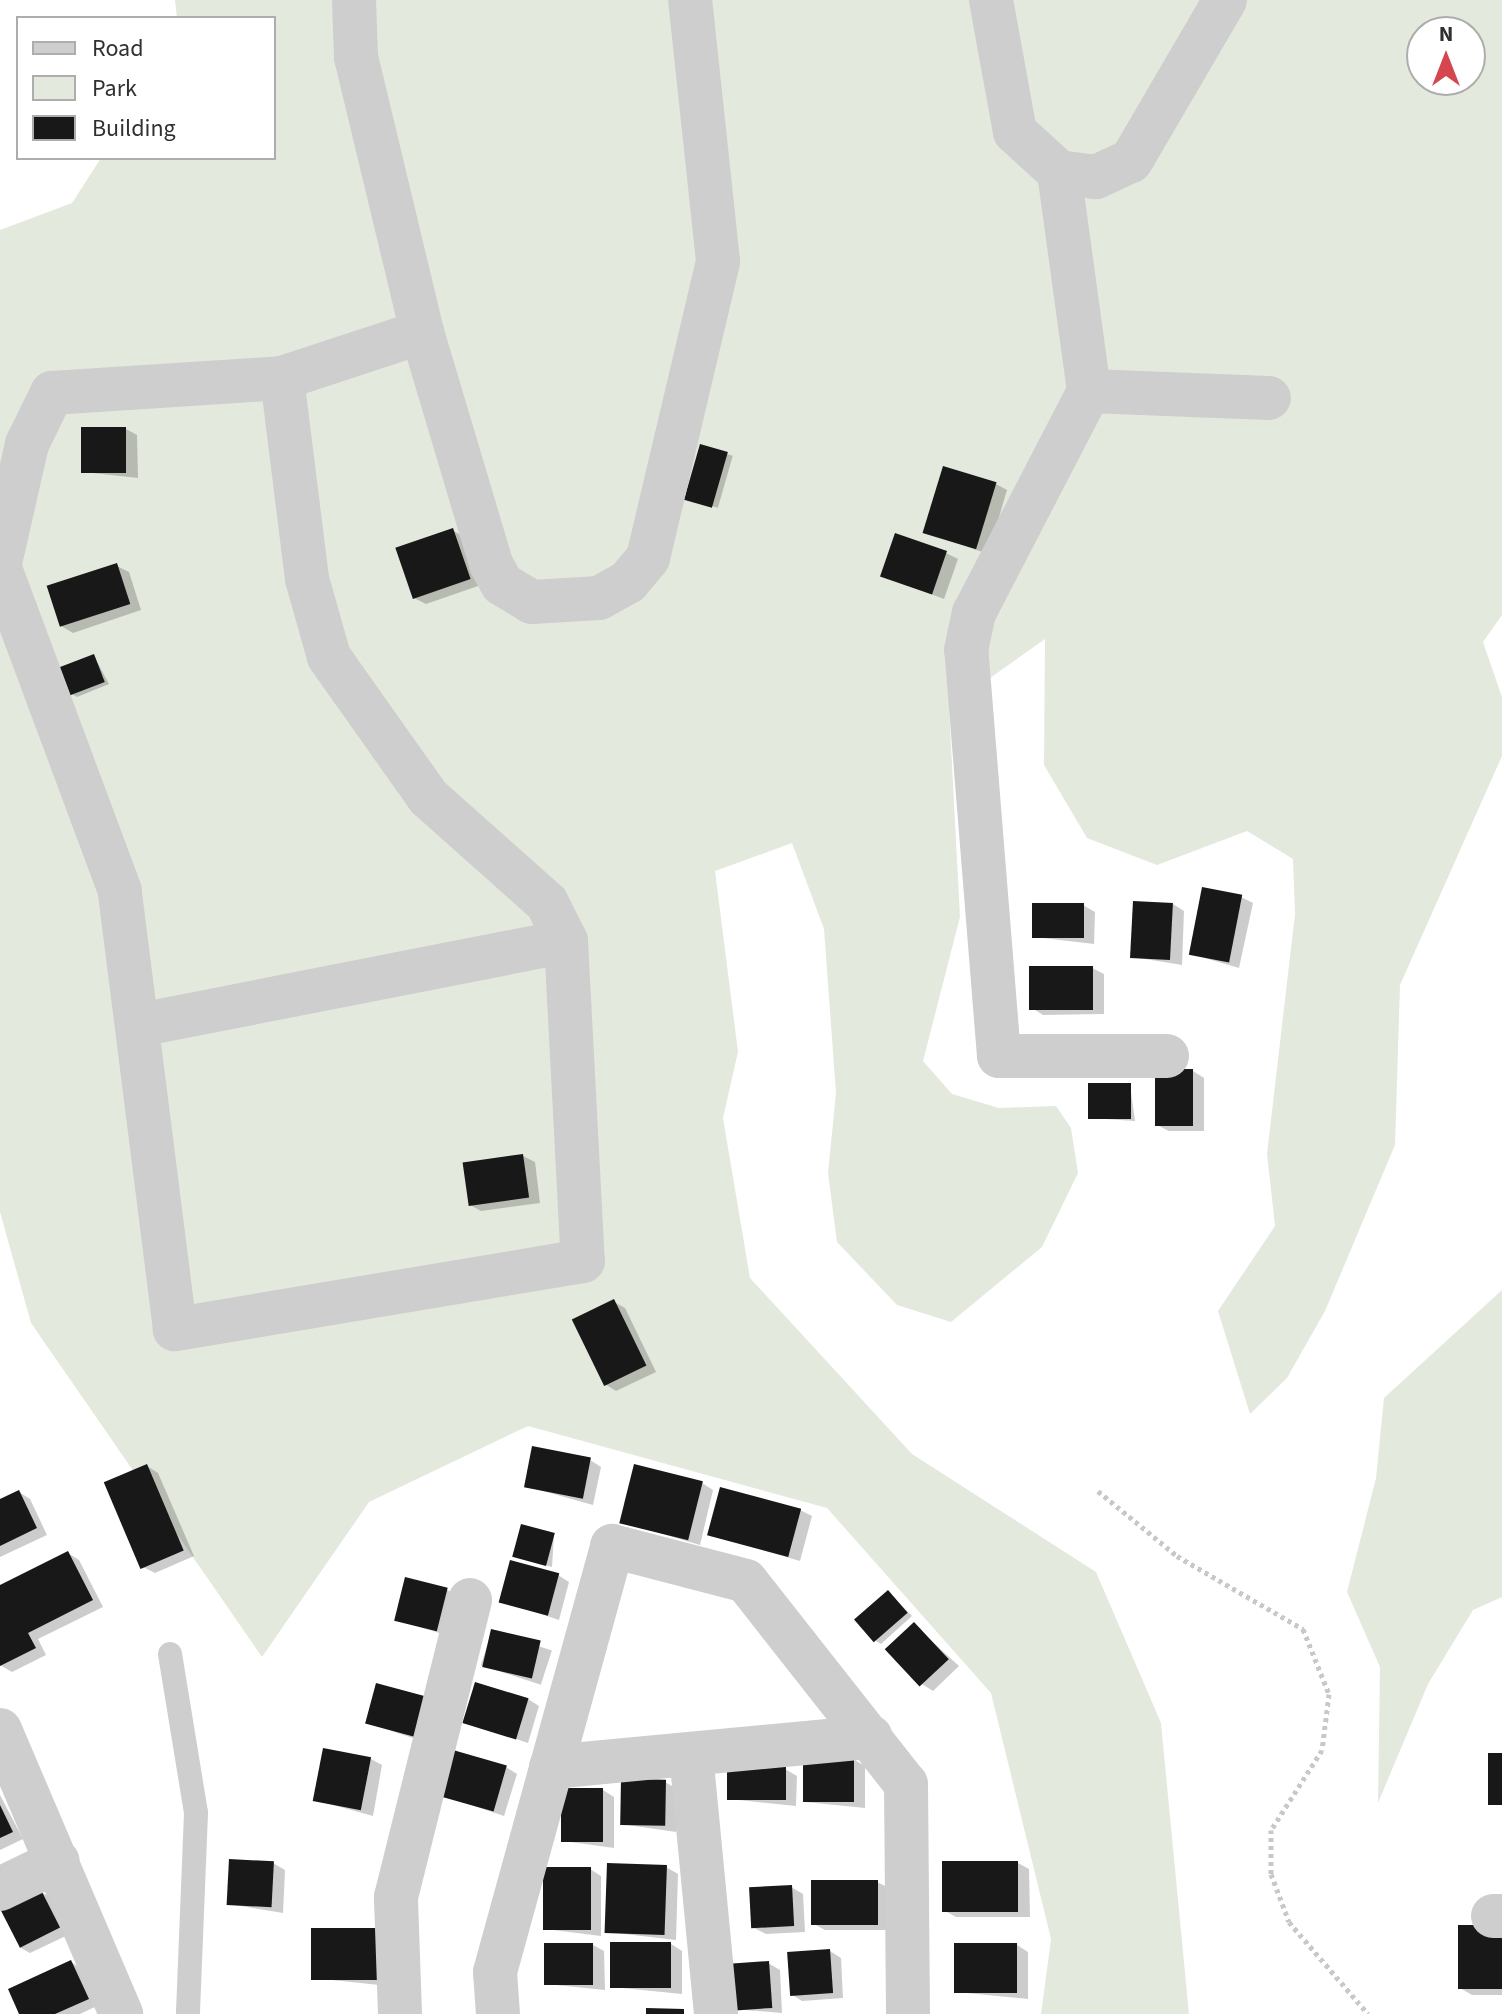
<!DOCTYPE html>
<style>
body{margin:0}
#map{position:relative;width:1502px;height:2014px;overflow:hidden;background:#fff;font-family:"Source Sans 3",sans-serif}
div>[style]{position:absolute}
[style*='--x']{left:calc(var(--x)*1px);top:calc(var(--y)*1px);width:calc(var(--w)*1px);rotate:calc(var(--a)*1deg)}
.green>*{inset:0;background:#e4e9de}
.shadow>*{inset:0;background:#0003;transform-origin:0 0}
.building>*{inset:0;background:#181818;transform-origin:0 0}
.path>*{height:5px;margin-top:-2.5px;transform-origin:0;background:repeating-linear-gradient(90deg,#c8c8c8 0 4px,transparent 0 8px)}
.lane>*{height:24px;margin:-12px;padding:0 12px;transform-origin:12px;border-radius:12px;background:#cecece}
.street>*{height:44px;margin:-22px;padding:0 22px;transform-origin:22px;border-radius:22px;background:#cecece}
span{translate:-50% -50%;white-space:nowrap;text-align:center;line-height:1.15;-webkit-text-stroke:8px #fff;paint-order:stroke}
.legend{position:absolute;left:16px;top:16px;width:260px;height:144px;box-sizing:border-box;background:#fff;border:2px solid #adadad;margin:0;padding:10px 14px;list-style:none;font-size:24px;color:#313131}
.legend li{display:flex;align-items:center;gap:16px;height:40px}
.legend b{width:40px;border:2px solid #adadad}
.north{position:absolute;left:1406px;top:16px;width:80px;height:80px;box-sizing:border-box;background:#fff;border:2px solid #adadad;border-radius:50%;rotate:0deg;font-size:22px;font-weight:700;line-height:32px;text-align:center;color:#313131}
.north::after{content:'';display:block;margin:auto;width:28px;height:36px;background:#d5464e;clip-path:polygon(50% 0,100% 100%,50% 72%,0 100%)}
</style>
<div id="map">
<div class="green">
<i style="clip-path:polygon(evenodd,175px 0,1502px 0,1502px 615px,1483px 642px,1502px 697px,1502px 756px,1400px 985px,1395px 1145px,1325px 1311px,1287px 1378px,1250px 1414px,1218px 1311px,1275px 1226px,1267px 1154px,1295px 914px,1293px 859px,1247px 831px,1157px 865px,1087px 838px,1044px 765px,1045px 639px,949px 707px,960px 917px,923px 1061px,952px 1094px,999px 1108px,1056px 1106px,1071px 1128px,1078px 1173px,1042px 1247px,951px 1322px,897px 1305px,837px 1242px,828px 1173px,836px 1093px,824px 929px,792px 843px,715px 871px,738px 1052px,723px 1118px,750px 1278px,912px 1454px,1096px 1572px,1161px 1723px,1189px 2014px,1041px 2014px,1051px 1939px,991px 1693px,827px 1508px,528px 1426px,369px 1502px,262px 1657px,31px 1323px,0 1212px,0 230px,72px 203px,101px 158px,274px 158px,274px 18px,177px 18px,175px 0,1422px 32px,1470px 32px,1470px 80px,1422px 80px,1422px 32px)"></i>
<i style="clip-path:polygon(1502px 1290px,1502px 1597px,1473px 1610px,1428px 1684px,1378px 1803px,1380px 1667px,1347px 1592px,1376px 1478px,1384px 1398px)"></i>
</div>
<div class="shadow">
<i style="clip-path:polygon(126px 429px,137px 435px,138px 478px,84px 472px)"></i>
<i style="left:702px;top:447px;width:32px;height:54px;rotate:16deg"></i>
<i style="clip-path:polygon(996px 484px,1007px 490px,988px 554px,925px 532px)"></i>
<i style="clip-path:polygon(452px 530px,464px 537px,481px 585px,426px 604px,414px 598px)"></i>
<i style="clip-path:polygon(946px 553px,958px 559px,944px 599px,883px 576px)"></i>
<i style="clip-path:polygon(117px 566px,129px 572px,141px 610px,73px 633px,61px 626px)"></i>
<i style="clip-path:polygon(94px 656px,109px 684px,77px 697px,72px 694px)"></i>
<i style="clip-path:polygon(1241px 897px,1253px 903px,1239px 968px,1191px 954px)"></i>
<i style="clip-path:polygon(1173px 904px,1184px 911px,1182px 965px,1133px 957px)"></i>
<i style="clip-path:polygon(1083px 905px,1095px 912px,1094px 944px,1034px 937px)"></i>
<i style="clip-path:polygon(1092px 968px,1104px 974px,1104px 1014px,1043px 1015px,1032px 1008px)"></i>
<i style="clip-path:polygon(1193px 1071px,1204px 1078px,1204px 1131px,1169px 1131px,1157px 1125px)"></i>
<i style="clip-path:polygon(1130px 1085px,1135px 1121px,1090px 1118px)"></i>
<i style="clip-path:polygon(523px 1156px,535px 1162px,540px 1203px,481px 1211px,470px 1205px)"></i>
<i style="clip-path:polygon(614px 1302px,625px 1308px,656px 1372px,616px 1391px,605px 1384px)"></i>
<i style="clip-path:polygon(590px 1460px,601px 1467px,593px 1505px,525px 1486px)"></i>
<i style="clip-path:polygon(147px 1466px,158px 1473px,194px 1556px,155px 1573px,143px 1567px)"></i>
<i style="clip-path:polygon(702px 1483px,713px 1490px,700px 1545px,622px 1522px)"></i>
<i style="clip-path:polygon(19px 1492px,30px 1499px,47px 1535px,0 1557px,0 1501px)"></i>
<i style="clip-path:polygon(800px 1510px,812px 1516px,800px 1561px,710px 1535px)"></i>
<i style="clip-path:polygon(554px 1535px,552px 1567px,515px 1556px)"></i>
<i style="clip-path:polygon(68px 1553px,79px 1560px,103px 1607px,38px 1639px,46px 1655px,12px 1672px,0 1665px,0 1587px)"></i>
<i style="clip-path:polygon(558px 1575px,569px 1582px,559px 1620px,501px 1601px)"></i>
<i style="clip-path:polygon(447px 1590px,458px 1596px,449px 1636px,397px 1620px)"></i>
<i style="clip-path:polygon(888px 1592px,912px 1616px,881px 1644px,876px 1641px)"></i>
<i style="clip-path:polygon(914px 1625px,959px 1666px,933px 1691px,922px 1684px)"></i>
<i style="left:492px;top:1631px;width:63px;height:36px;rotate:18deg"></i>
<i style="clip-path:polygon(378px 1686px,425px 1742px,367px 1723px)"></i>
<i style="clip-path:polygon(528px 1699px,539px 1706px,528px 1743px,465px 1722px)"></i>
<i style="clip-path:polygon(371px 1759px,382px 1765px,373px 1816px,315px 1800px)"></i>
<i style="clip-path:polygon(853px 1759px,865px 1766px,865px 1808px,805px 1802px)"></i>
<i style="clip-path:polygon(506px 1767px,517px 1774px,504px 1816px,441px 1795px)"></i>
<i style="clip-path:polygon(785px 1769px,797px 1776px,796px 1806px,729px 1799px)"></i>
<i style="clip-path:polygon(665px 1782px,677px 1789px,676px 1832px,621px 1824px)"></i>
<i style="clip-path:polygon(603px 1790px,614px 1797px,614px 1848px,563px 1841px)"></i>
<i style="clip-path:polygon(0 1795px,23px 1839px,0 1850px)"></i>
<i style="clip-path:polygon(273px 1863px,285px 1870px,283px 1913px,228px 1904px)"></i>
<i style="clip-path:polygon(1018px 1863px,1029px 1869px,1030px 1917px,956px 1917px,945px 1911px)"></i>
<i style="clip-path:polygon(666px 1867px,678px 1874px,676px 1940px,607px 1932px)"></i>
<i style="clip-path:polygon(590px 1869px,601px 1876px,601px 1936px,545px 1929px)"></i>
<i style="clip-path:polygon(877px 1882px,889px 1888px,889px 1930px,825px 1930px,814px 1924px)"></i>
<i style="clip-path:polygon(791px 1887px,803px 1894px,805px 1932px,766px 1934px,754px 1928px)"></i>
<i style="clip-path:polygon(41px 1892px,52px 1898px,70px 1934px,30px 1953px,19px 1947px)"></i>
<i style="clip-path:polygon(1502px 1927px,1502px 1995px,1472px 1995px,1460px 1988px)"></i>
<i style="clip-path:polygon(313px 1930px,389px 1986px,313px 1978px)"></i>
<i style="clip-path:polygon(671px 1944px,682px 1951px,682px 1994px,612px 1987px)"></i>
<i style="clip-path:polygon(593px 1945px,604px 1951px,605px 1990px,546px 1984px)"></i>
<i style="clip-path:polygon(1017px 1945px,1028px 1952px,1028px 1999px,956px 1992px)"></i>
<i style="clip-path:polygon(830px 1951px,841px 1958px,843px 1998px,802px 2001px,791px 1994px)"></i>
<i style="clip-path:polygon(71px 1962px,82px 1969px,99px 2005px,80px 2014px,22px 2014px)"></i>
<i style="clip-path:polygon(768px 1963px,780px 1970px,782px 2013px,733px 2009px)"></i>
</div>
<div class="building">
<i style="left:81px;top:427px;width:45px;height:46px"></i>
<i style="left:700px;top:444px;width:29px;height:58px;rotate:16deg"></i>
<i style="left:943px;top:466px;width:56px;height:70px;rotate:17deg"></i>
<i style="left:453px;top:528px;width:54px;height:61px;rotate:71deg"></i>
<i style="left:895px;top:533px;width:55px;height:46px;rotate:19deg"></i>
<i style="left:117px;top:563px;width:43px;height:74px;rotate:72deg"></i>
<i style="left:94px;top:654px;width:30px;height:37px;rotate:69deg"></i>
<i style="left:1202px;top:887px;width:41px;height:69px;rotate:11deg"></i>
<i style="left:1133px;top:901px;width:40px;height:57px;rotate:3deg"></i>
<i style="left:1032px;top:903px;width:52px;height:35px"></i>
<i style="left:1029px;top:966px;width:64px;height:44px"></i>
<i style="left:1155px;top:1069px;width:38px;height:57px"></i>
<i style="left:1088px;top:1083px;width:43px;height:36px"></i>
<i style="left:523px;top:1154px;width:44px;height:61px;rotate:82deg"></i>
<i style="left:614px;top:1299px;width:74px;height:47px;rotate:64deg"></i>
<i style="left:532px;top:1446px;width:60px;height:42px;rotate:11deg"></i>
<i style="left:147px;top:1464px;width:94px;height:47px;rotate:67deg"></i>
<i style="left:634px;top:1464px;width:71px;height:61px;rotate:14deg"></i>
<i style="left:720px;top:1487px;width:84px;height:50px;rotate:15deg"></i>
<i style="clip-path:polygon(19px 1490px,37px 1528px,0 1546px,0 1499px)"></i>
<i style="left:521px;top:1524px;width:35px;height:34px;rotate:15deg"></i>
<i style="clip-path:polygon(68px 1551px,93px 1600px,28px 1633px,36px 1648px,0 1666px,0 1585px)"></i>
<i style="left:510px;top:1560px;width:51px;height:44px;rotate:15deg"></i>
<i style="left:405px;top:1577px;width:44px;height:45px;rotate:14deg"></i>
<i style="left:888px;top:1590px;width:30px;height:45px;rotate:49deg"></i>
<i style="left:914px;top:1622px;width:51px;height:40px;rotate:47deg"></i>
<i style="left:491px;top:1629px;width:51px;height:39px;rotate:13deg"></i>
<i style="left:475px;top:1682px;width:56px;height:43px;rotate:17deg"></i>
<i style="left:376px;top:1683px;width:51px;height:42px;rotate:15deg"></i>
<i style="left:323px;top:1748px;width:49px;height:54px;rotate:11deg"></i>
<i style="left:453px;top:1750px;width:56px;height:48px;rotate:16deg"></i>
<i style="left:1488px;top:1753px;width:14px;height:52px"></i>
<i style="left:854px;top:1757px;width:45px;height:51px;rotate:90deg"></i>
<i style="left:727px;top:1767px;width:59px;height:33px"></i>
<i style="left:621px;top:1779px;width:45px;height:46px;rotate:1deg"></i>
<i style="left:561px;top:1788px;width:42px;height:54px"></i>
<i style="clip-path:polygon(0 1805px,13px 1832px,0 1838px)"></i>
<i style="left:229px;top:1859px;width:45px;height:46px;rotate:3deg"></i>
<i style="left:942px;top:1861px;width:76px;height:51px"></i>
<i style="left:607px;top:1863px;width:60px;height:70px;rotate:2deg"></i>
<i style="left:543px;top:1867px;width:48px;height:63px"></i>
<i style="left:811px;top:1880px;width:67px;height:45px"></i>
<i style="left:792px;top:1885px;width:41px;height:43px;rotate:87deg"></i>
<i style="left:41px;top:1890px;width:42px;height:45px;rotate:63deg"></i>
<i style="left:1458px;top:1925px;width:44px;height:64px"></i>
<i style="left:311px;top:1928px;width:67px;height:52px"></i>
<i style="left:610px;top:1942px;width:61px;height:46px"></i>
<i style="left:544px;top:1943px;width:49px;height:42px"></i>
<i style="left:954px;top:1943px;width:63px;height:50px"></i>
<i style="left:830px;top:1949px;width:44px;height:43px;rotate:86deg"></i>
<i style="clip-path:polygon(71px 1960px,89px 1999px,55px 2014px,19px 2014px,8px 1989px)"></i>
<i style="left:769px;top:1961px;width:47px;height:40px;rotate:86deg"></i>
<i style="clip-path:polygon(646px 2008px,684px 2009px,684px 2014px,646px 2014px)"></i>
</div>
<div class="path">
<i style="--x:1098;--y:1491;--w:102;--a:39.4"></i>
<i style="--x:1177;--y:1556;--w:146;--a:30.1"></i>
<i style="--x:1303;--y:1629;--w:70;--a:68.2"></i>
<i style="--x:1329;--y:1694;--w:56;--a:97.1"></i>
<i style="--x:1322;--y:1750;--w:95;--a:122.5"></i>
<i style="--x:1271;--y:1830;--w:44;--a:90"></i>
<i style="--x:1271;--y:1874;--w:51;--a:69.4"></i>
<i style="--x:1289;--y:1922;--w:121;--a:49.3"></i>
</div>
<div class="lane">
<i style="--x:170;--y:1654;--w:161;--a:80.7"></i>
<i style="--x:196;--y:1813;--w:201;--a:92.3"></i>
</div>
<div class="street">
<i style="--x:354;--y:0;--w:57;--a:88"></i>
<i style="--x:356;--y:57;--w:283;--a:76.5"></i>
<i style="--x:422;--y:332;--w:242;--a:73.4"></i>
<i style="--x:491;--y:564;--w:23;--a:61"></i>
<i style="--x:502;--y:584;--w:35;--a:31"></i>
<i style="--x:532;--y:602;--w:67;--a:-3.4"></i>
<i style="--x:599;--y:598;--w:33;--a:-29"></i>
<i style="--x:628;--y:582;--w:31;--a:-50"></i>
<i style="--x:648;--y:558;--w:305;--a:-76.7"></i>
<i style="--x:718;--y:261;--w:262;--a:-96.1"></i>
<i style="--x:991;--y:0;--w:134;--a:79.7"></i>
<i style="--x:1015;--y:132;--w:59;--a:42.3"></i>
<i style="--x:282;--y:378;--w:147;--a:-18.2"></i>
<i style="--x:1089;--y:391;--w:180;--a:2.2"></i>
<i style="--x:0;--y:563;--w:122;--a:-77.2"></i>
<i style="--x:27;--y:444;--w:57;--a:-63.9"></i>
<i style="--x:52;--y:393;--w:230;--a:-3.7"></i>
<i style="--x:282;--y:378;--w:203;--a:82.9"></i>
<i style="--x:307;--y:579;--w:81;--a:74.2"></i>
<i style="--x:329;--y:657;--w:171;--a:54.7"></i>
<i style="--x:428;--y:797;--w:159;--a:41.7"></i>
<i style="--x:547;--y:903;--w:42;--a:63.4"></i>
<i style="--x:566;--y:941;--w:320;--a:87"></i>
<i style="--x:583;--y:1261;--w:414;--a:170.5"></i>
<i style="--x:175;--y:1329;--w:441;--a:-97.2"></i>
<i style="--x:120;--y:891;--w:344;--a:-110.4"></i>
<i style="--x:139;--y:1025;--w:435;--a:-11.1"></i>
<i style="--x:1167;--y:1056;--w:168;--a:180"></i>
<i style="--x:999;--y:1056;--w:407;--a:-94.6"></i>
<i style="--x:966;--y:650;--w:38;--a:-78"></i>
<i style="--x:974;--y:613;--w:250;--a:-62.6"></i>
<i style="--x:1089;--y:391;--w:221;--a:-97.8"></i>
<i style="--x:1059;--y:172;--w:37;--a:8"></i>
<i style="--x:1096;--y:177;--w:38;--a:-25"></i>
<i style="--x:1131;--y:161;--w:186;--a:-59.7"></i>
<i style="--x:0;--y:1730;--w:309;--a:66.9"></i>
<i style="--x:691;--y:1754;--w:261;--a:84.5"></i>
<i style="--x:551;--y:1767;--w:321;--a:-5.4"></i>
<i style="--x:0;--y:1889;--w:64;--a:-25.8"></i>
<i style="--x:1493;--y:1916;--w:9;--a:0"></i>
<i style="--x:400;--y:2014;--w:117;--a:-92"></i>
<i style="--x:396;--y:1897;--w:306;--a:-76"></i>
<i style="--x:498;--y:2014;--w:42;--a:-94.1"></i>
<i style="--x:495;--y:1972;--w:442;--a:-74.6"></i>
<i style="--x:612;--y:1546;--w:138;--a:14.6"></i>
<i style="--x:746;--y:1581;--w:258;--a:51.8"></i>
<i style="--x:906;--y:1784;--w:230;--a:89.5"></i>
</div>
<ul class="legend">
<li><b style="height:10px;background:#cecece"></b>Road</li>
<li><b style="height:22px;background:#e4e9de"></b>Park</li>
<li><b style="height:22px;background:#181818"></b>Building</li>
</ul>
<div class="north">N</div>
</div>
